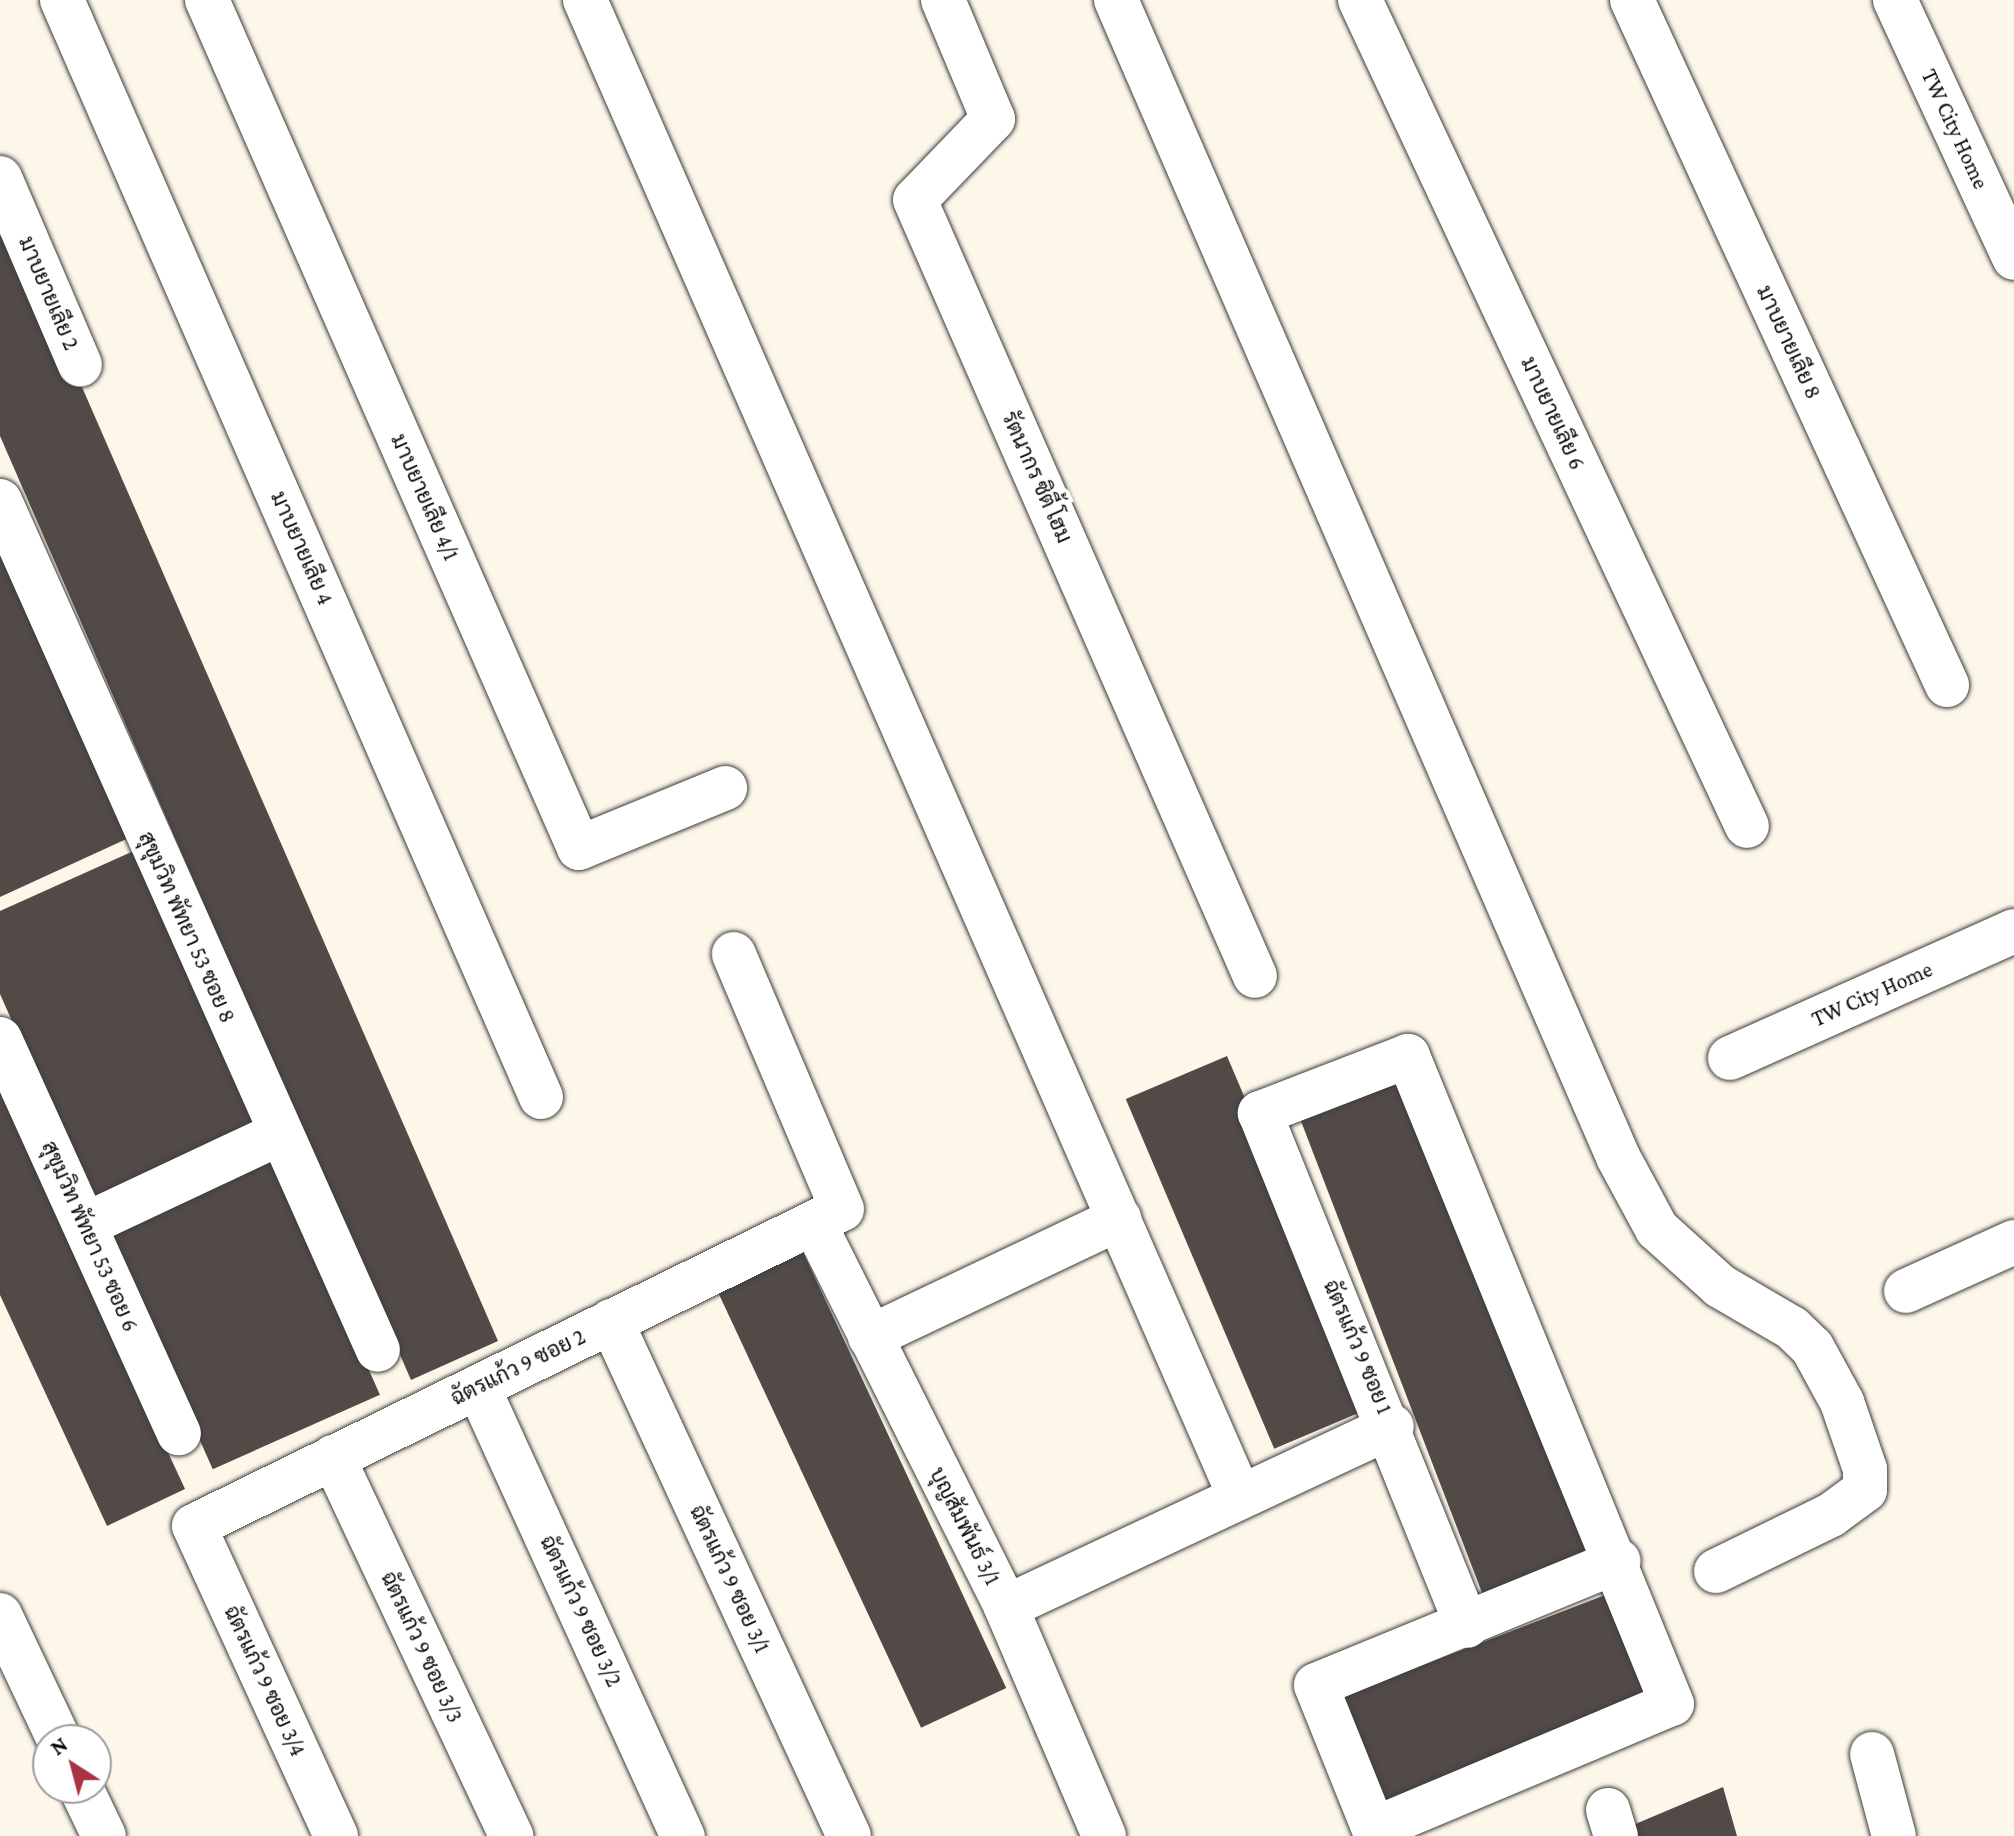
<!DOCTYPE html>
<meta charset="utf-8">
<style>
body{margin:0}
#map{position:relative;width:2014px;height:1836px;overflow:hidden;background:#fdf7e9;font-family:"Crimson Pro",Sarabun,serif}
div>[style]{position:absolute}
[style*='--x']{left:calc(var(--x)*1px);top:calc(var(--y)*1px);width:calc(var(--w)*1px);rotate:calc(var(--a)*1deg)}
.building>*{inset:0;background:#514a47;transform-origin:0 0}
.roads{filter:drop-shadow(0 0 2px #3d3d3d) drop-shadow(0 0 2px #3d3d3d)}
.minor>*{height:44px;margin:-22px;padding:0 22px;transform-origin:22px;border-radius:22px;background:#fff}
span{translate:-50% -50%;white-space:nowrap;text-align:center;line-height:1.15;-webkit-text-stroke:8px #fff;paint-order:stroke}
.street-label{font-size:22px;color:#0a0a0a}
.north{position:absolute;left:32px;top:1724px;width:80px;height:80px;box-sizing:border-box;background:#fff;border:2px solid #9d9d9d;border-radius:50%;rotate:324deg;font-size:22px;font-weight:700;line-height:32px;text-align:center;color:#0a0a0a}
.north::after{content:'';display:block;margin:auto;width:28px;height:36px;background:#a93243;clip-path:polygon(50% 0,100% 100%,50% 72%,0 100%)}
</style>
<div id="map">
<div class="building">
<i style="clip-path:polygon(0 199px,498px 1341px,411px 1380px,0 436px)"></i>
<i style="clip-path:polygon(0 538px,133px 836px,0 897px)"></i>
<i style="clip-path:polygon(138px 849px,260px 1122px,91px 1199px,0 994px,0 911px)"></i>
<i style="left:1227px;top:1056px;width:380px;height:110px;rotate:67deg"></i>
<i style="left:1408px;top:1079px;width:514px;height:115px;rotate:69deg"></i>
<i style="clip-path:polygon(0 1091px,185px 1489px,107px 1526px,0 1295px)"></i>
<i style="left:275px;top:1159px;width:258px;height:183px;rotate:66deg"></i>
<i style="left:803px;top:1252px;width:481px;height:94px;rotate:65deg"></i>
<i style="left:1613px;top:1592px;width:116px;height:297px;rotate:69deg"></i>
<i style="clip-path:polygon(1723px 1787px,1737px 1836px,1636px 1836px,1633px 1825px)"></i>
</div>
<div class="roads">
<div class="minor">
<i style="--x:62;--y:0;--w:1197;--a:66.41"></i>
<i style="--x:207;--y:0;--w:926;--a:66.31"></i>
<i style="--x:579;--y:848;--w:158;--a:-22.3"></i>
<i style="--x:585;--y:0;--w:1634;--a:66.37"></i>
<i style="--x:943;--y:0;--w:129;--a:67.2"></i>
<i style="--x:993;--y:119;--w:112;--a:133.9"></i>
<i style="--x:915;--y:200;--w:847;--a:66.34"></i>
<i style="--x:1116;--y:0;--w:1261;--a:66.54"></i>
<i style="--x:1618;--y:1157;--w:82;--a:61.6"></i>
<i style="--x:1657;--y:1229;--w:85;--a:42.1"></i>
<i style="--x:1720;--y:1286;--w:83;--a:30.3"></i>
<i style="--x:1792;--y:1328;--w:28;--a:44"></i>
<i style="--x:1812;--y:1347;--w:63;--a:61.4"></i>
<i style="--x:1842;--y:1402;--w:71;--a:71.1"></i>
<i style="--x:1865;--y:1469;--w:21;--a:90"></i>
<i style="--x:1865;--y:1490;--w:42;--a:143.7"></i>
<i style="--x:1831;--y:1515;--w:128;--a:154"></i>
<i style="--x:1360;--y:0;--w:912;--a:64.9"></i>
<i style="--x:1632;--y:0;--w:754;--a:65.3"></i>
<i style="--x:1895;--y:0;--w:284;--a:65.2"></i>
<i style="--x:0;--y:178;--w:203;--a:66.8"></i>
<i style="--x:0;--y:501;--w:929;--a:66"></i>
<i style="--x:0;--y:1039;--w:433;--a:65.6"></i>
<i style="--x:1730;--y:1058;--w:311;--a:-24.1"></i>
<i style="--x:814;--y:1223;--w:429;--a:63.4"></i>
<i style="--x:1006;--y:1607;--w:249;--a:66.8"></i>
<i style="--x:85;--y:1225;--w:213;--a:-25.2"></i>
<i style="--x:1906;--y:1291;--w:119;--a:-24.4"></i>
<i style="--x:611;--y:1321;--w:567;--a:65.2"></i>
<i style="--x:870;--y:1337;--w:276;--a:-25.4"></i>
<i style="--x:478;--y:1387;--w:494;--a:65.5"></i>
<i style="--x:333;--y:1457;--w:419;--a:64.8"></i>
<i style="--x:1006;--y:1607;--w:426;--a:-25.1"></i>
<i style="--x:0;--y:1615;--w:138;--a:64.7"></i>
<i style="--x:1872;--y:1754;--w:85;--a:75"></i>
<i style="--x:81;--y:1788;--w:53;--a:64.4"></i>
<i style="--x:1608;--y:1810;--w:27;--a:73"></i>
<i style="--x:1374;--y:1829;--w:323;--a:-22.8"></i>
<i style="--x:1672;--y:1704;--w:700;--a:-112.17"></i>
<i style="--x:1408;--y:1056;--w:159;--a:158.9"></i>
<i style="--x:1260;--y:1113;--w:553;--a:68.03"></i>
<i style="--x:1375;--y:1832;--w:158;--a:-111.9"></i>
<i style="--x:1316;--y:1685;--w:327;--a:-22.3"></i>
<i style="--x:336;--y:1836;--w:341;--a:-114.6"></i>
<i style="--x:194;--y:1526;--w:721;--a:-26.07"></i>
<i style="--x:842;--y:1209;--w:277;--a:-113"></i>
</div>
</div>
<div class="street-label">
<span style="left:1955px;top:129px;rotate:65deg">TW City Home</span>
<span style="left:49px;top:293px;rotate:67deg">มาบยายเลีย 2</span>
<span style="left:1789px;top:342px;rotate:65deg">มาบยายเลีย 8</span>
<span style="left:1553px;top:413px;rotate:65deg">มาบยายเลีย 6</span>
<span style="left:1037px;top:477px;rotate:66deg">รัตนากร ซิตี้ โฮม</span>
<span style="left:425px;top:497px;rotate:66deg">มาบยายเลีย 4/1</span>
<span style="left:302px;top:548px;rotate:66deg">มาบยายเลีย 4</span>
<span style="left:187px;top:927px;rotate:66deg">สุขุมวิท พัทยา 53 ซอย 8</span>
<span style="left:1872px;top:994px;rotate:-24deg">TW City Home</span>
<span style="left:90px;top:1236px;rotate:66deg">สุขุมวิท พัทยา 53 ซอย 6</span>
<span style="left:1358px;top:1347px;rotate:67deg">ฉัตรแก้ว 9 ซอย 1</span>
<span style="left:518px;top:1367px;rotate:-26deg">ฉัตรแก้ว 9 ซอย 2</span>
<span style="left:965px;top:1526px;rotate:63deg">บุญสัมพันธ์ 3/1</span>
<span style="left:730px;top:1579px;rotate:65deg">ฉัตรแก้ว 9 ซอย 3/1</span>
<span style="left:581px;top:1611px;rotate:65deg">ฉัตรแก้ว 9 ซอย 3/2</span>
<span style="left:422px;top:1647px;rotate:65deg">ฉัตรแก้ว 9 ซอย 3/3</span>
<span style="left:265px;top:1681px;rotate:65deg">ฉัตรแก้ว 9 ซอย 3/4</span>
</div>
<div class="north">N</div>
</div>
